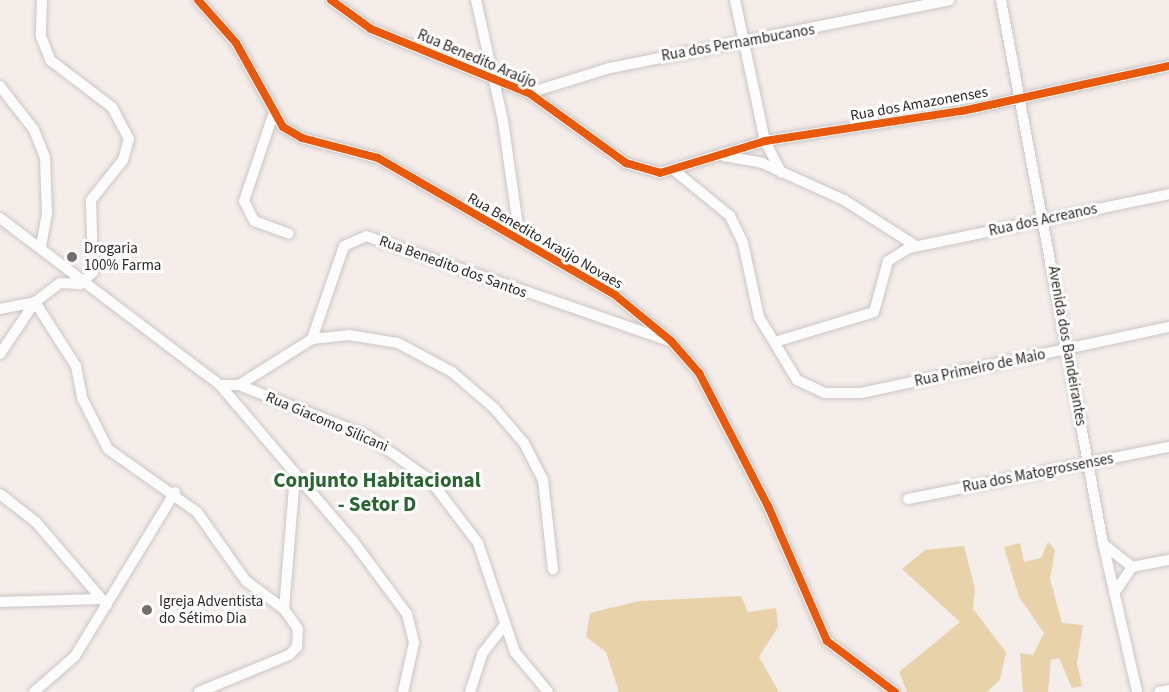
<!DOCTYPE html>
<meta charset="utf-8">
<style>
body{margin:0}
#map{position:relative;width:1169px;height:692px;overflow:hidden;background:#f4edea;font-family:"Source Sans 3",sans-serif}
div>[style]{position:absolute}
[style*='--x']{left:calc(var(--x)*1px);top:calc(var(--y)*1px);width:calc(var(--w)*1px);rotate:calc(var(--a)*1deg)}
.green>*{inset:0;background:#e7d2a9}
.roads{filter:drop-shadow(0 0 2px #cbc5c4) drop-shadow(0 0 2px #cbc5c4)}
.minor>*{height:10px;margin:-5px;padding:0 5px;transform-origin:5px;border-radius:5px;background:#fdfcfc}
.cycleway>*{height:8px;margin:-4px;padding:0 4px;transform-origin:4px;border-radius:4px;background:#e8590c}
.dots>*{width:16px;height:16px;translate:-50% -50%;box-sizing:border-box;border:3px solid #fff;border-radius:50%}
span{translate:-50% -50%;white-space:nowrap;text-align:center;line-height:1.15;-webkit-text-stroke:6px #fff;paint-order:stroke}
.street-label{font-size:15px;color:#2d2826}
.poi-label{font-size:15px;color:#2d2826}
.left{translate:0 -50%;text-align:left}
.district-label{font-size:21px;color:#2b6532;font-weight:700}
</style>
<div id="map">
<div class="green">
<i style="clip-path:polygon(1048px 542px,1055px 550px,1050px 579px,1062px 623px,1083px 625px,1077px 663px,1082px 686px,1072px 688px,1059px 658px,1051px 660px,1048px 692px,1023px 692px,1020px 653px,1033px 655px,1044px 633px,1019px 597px,1004px 547px,1020px 543px,1024px 562px,1041px 558px)"></i>
<i style="clip-path:polygon(964px 546px,975px 589px,973px 609px,1006px 652px,1000px 680px,987px 692px,907px 692px,899px 672px,960px 622px,902px 569px,925px 550px)"></i>
<i style="clip-path:polygon(741px 596px,748px 612px,776px 608px,778px 627px,759px 657px,779px 692px,619px 692px,606px 652px,586px 637px,590px 613px,639px 601px)"></i>
</div>
<div class="roads">
<div class="minor">
<i style="--x:42;--y:0;--w:36;--a:92"></i>
<i style="--x:41;--y:36;--w:26;--a:69"></i>
<i style="--x:50;--y:60;--w:78;--a:37.2"></i>
<i style="--x:112;--y:107;--w:36;--a:62"></i>
<i style="--x:129;--y:139;--w:22;--a:106"></i>
<i style="--x:123;--y:160;--w:51;--a:128.7"></i>
<i style="--x:91;--y:200;--w:72;--a:88.4"></i>
<i style="--x:93;--y:272;--w:18;--a:137"></i>
<i style="--x:198;--y:0;--w:57;--a:48.5"></i>
<i style="--x:236;--y:43;--w:96;--a:60.8"></i>
<i style="--x:283;--y:127;--w:22;--a:30"></i>
<i style="--x:302;--y:138;--w:79;--a:14.7"></i>
<i style="--x:378;--y:158;--w:274;--a:30"></i>
<i style="--x:615;--y:295;--w:72;--a:39.4"></i>
<i style="--x:671;--y:341;--w:43;--a:48.8"></i>
<i style="--x:699;--y:373;--w:150;--a:62.6"></i>
<i style="--x:768;--y:506;--w:147;--a:66.4"></i>
<i style="--x:827;--y:641;--w:85;--a:36.9"></i>
<i style="--x:331;--y:0;--w:49;--a:35.9"></i>
<i style="--x:371;--y:29;--w:170;--a:22.1"></i>
<i style="--x:529;--y:93;--w:120;--a:35.8"></i>
<i style="--x:626;--y:163;--w:35;--a:16"></i>
<i style="--x:660;--y:173;--w:110;--a:-16.9"></i>
<i style="--x:765;--y:141;--w:199;--a:-8.7"></i>
<i style="--x:962;--y:111;--w:212;--a:-12.3"></i>
<i style="--x:476;--y:0;--w:124;--a:77.4"></i>
<i style="--x:503;--y:121;--w:120;--a:81.9"></i>
<i style="--x:735;--y:0;--w:144;--a:78"></i>
<i style="--x:765;--y:141;--w:36;--a:63"></i>
<i style="--x:1001;--y:0;--w:552;--a:79.36"></i>
<i style="--x:1103;--y:543;--w:153;--a:77.1"></i>
<i style="--x:0;--y:86;--w:56;--a:52.3"></i>
<i style="--x:34;--y:130;--w:29;--a:68"></i>
<i style="--x:45;--y:157;--w:56;--a:88"></i>
<i style="--x:47;--y:213;--w:34;--a:100"></i>
<i style="--x:529;--y:93;--w:85;--a:-17.2"></i>
<i style="--x:610;--y:68;--w:346;--a:-11.3"></i>
<i style="--x:273;--y:115;--w:91;--a:108.6"></i>
<i style="--x:244;--y:201;--w:22;--a:63"></i>
<i style="--x:254;--y:221;--w:37;--a:20"></i>
<i style="--x:724;--y:156;--w:39;--a:10"></i>
<i style="--x:762;--y:163;--w:90;--a:24.3"></i>
<i style="--x:844;--y:200;--w:85;--a:32.6"></i>
<i style="--x:675;--y:171;--w:71;--a:39.3"></i>
<i style="--x:730;--y:216;--w:30;--a:64"></i>
<i style="--x:743;--y:243;--w:76;--a:77.8"></i>
<i style="--x:759;--y:317;--w:74;--a:58.9"></i>
<i style="--x:797;--y:380;--w:31;--a:25"></i>
<i style="--x:825;--y:393;--w:36;--a:0"></i>
<i style="--x:861;--y:393;--w:315;--a:-12.1"></i>
<i style="--x:0;--y:218;--w:276;--a:37.2"></i>
<i style="--x:220;--y:385;--w:205;--a:49.6"></i>
<i style="--x:353;--y:541;--w:91;--a:53.5"></i>
<i style="--x:407;--y:614;--w:30;--a:76"></i>
<i style="--x:414;--y:643;--w:50;--a:102.7"></i>
<i style="--x:0;--y:309;--w:36;--a:-11"></i>
<i style="--x:35;--y:302;--w:76;--a:57.4"></i>
<i style="--x:76;--y:366;--w:33;--a:79"></i>
<i style="--x:82;--y:398;--w:57;--a:63"></i>
<i style="--x:108;--y:449;--w:109;--a:35.3"></i>
<i style="--x:197;--y:512;--w:85;--a:54.6"></i>
<i style="--x:246;--y:581;--w:47;--a:36.4"></i>
<i style="--x:312;--y:339;--w:37;--a:-6"></i>
<i style="--x:349;--y:335;--w:50;--a:9.3"></i>
<i style="--x:398;--y:343;--w:61;--a:28.2"></i>
<i style="--x:452;--y:372;--w:55;--a:40.6"></i>
<i style="--x:494;--y:408;--w:46;--a:49.4"></i>
<i style="--x:524;--y:443;--w:42;--a:62.8"></i>
<i style="--x:543;--y:480;--w:90;--a:83.6"></i>
<i style="--x:778;--y:341;--w:100;--a:-16.8"></i>
<i style="--x:874;--y:312;--w:53;--a:-74.6"></i>
<i style="--x:888;--y:261;--w:25;--a:-32"></i>
<i style="--x:909;--y:248;--w:266;--a:-11.7"></i>
<i style="--x:0;--y:354;--w:63;--a:-56.1"></i>
<i style="--x:35;--y:302;--w:31;--a:-37"></i>
<i style="--x:60;--y:283;--w:20;--a:3"></i>
<i style="--x:220;--y:385;--w:19;--a:0"></i>
<i style="--x:239;--y:385;--w:139;--a:21.6"></i>
<i style="--x:368;--y:436;--w:76;--a:35.4"></i>
<i style="--x:430;--y:480;--w:79;--a:52.7"></i>
<i style="--x:478;--y:543;--w:115;--a:71.3"></i>
<i style="--x:515;--y:652;--w:52;--a:50.5"></i>
<i style="--x:239;--y:385;--w:86;--a:-32.2"></i>
<i style="--x:312;--y:339;--w:98;--a:-71"></i>
<i style="--x:344;--y:246;--w:24;--a:-24"></i>
<i style="--x:366;--y:236;--w:318;--a:19.1"></i>
<i style="--x:0;--y:494;--w:46;--a:37.9"></i>
<i style="--x:36;--y:522;--w:109;--a:49.5"></i>
<i style="--x:908;--y:499;--w:266;--a:-11.3"></i>
<i style="--x:1103;--y:544;--w:37;--a:38"></i>
<i style="--x:1132;--y:567;--w:32;--a:124"></i>
<i style="--x:1132;--y:567;--w:38;--a:-11"></i>
<i style="--x:0;--y:602;--w:100;--a:-1.7"></i>
<i style="--x:34;--y:692;--w:55;--a:-41.3"></i>
<i style="--x:75;--y:656;--w:192;--a:-58.6"></i>
<i style="--x:199;--y:692;--w:97;--a:-22.3"></i>
<i style="--x:289;--y:655;--w:11;--a:-45"></i>
<i style="--x:297;--y:647;--w:18;--a:-87"></i>
<i style="--x:298;--y:629;--w:24;--a:-125"></i>
<i style="--x:284;--y:609;--w:133;--a:-85.3"></i>
<i style="--x:470;--y:692;--w:40;--a:-72"></i>
<i style="--x:482;--y:654;--w:36;--a:-52"></i>
<i style="--x:1159;--y:692;--w:10;--a:-11"></i>
</div>
</div>
<div class="cycleway">
<i style="--x:198;--y:0;--w:57;--a:48.5"></i>
<i style="--x:236;--y:43;--w:96;--a:60.8"></i>
<i style="--x:283;--y:127;--w:22;--a:30"></i>
<i style="--x:302;--y:138;--w:79;--a:14.7"></i>
<i style="--x:378;--y:158;--w:274;--a:30"></i>
<i style="--x:615;--y:295;--w:72;--a:39.4"></i>
<i style="--x:671;--y:341;--w:43;--a:48.8"></i>
<i style="--x:699;--y:373;--w:150;--a:62.6"></i>
<i style="--x:768;--y:506;--w:147;--a:66.4"></i>
<i style="--x:827;--y:641;--w:85;--a:36.9"></i>
<i style="--x:331;--y:0;--w:49;--a:35.9"></i>
<i style="--x:371;--y:29;--w:170;--a:22.1"></i>
<i style="--x:529;--y:93;--w:120;--a:35.8"></i>
<i style="--x:626;--y:163;--w:35;--a:16"></i>
<i style="--x:660;--y:173;--w:110;--a:-16.9"></i>
<i style="--x:765;--y:141;--w:199;--a:-8.7"></i>
<i style="--x:962;--y:111;--w:212;--a:-12.3"></i>
</div>
<div class="dots">
<i style="left:72px;top:257px;background:#736d6b"></i>
<i style="left:147px;top:610px;background:#736d6b"></i>
</div>
<div class="street-label">
<span style="left:738px;top:43px;rotate:-10deg">Rua dos Pernambucanos</span>
<span style="left:477px;top:59px;rotate:23deg">Rua Benedito Araújo</span>
<span style="left:919px;top:104px;rotate:-10deg">Rua dos Amazonenses</span>
<span style="left:1043px;top:220px;rotate:-12deg">Rua dos Acreanos</span>
<span style="left:545px;top:241px;rotate:30deg">Rua Benedito Araújo Novaes</span>
<span style="left:453px;top:267px;rotate:20deg">Rua Benedito dos Santos</span>
<span style="left:1067px;top:346px;rotate:80deg">Avenida dos Bandeirantes</span>
<span style="left:980px;top:368px;rotate:-12deg">Rua Primeiro de Maio</span>
<span style="left:327px;top:422px;rotate:23deg">Rua Giacomo Silicani</span>
<span style="left:1038px;top:473px;rotate:-11deg">Rua dos Matogrossenses</span>
</div>
<div class="poi-label">
<span class="left" style="left:84px;top:257px">Drogaria<br>100% Farma</span>
<span class="left" style="left:159px;top:610px">Igreja Adventista<br>do Sétimo Dia</span>
</div>
<div class="district-label">
<span style="left:377px;top:492px">Conjunto Habitacional<br>- Setor D</span>
</div>
</div>
